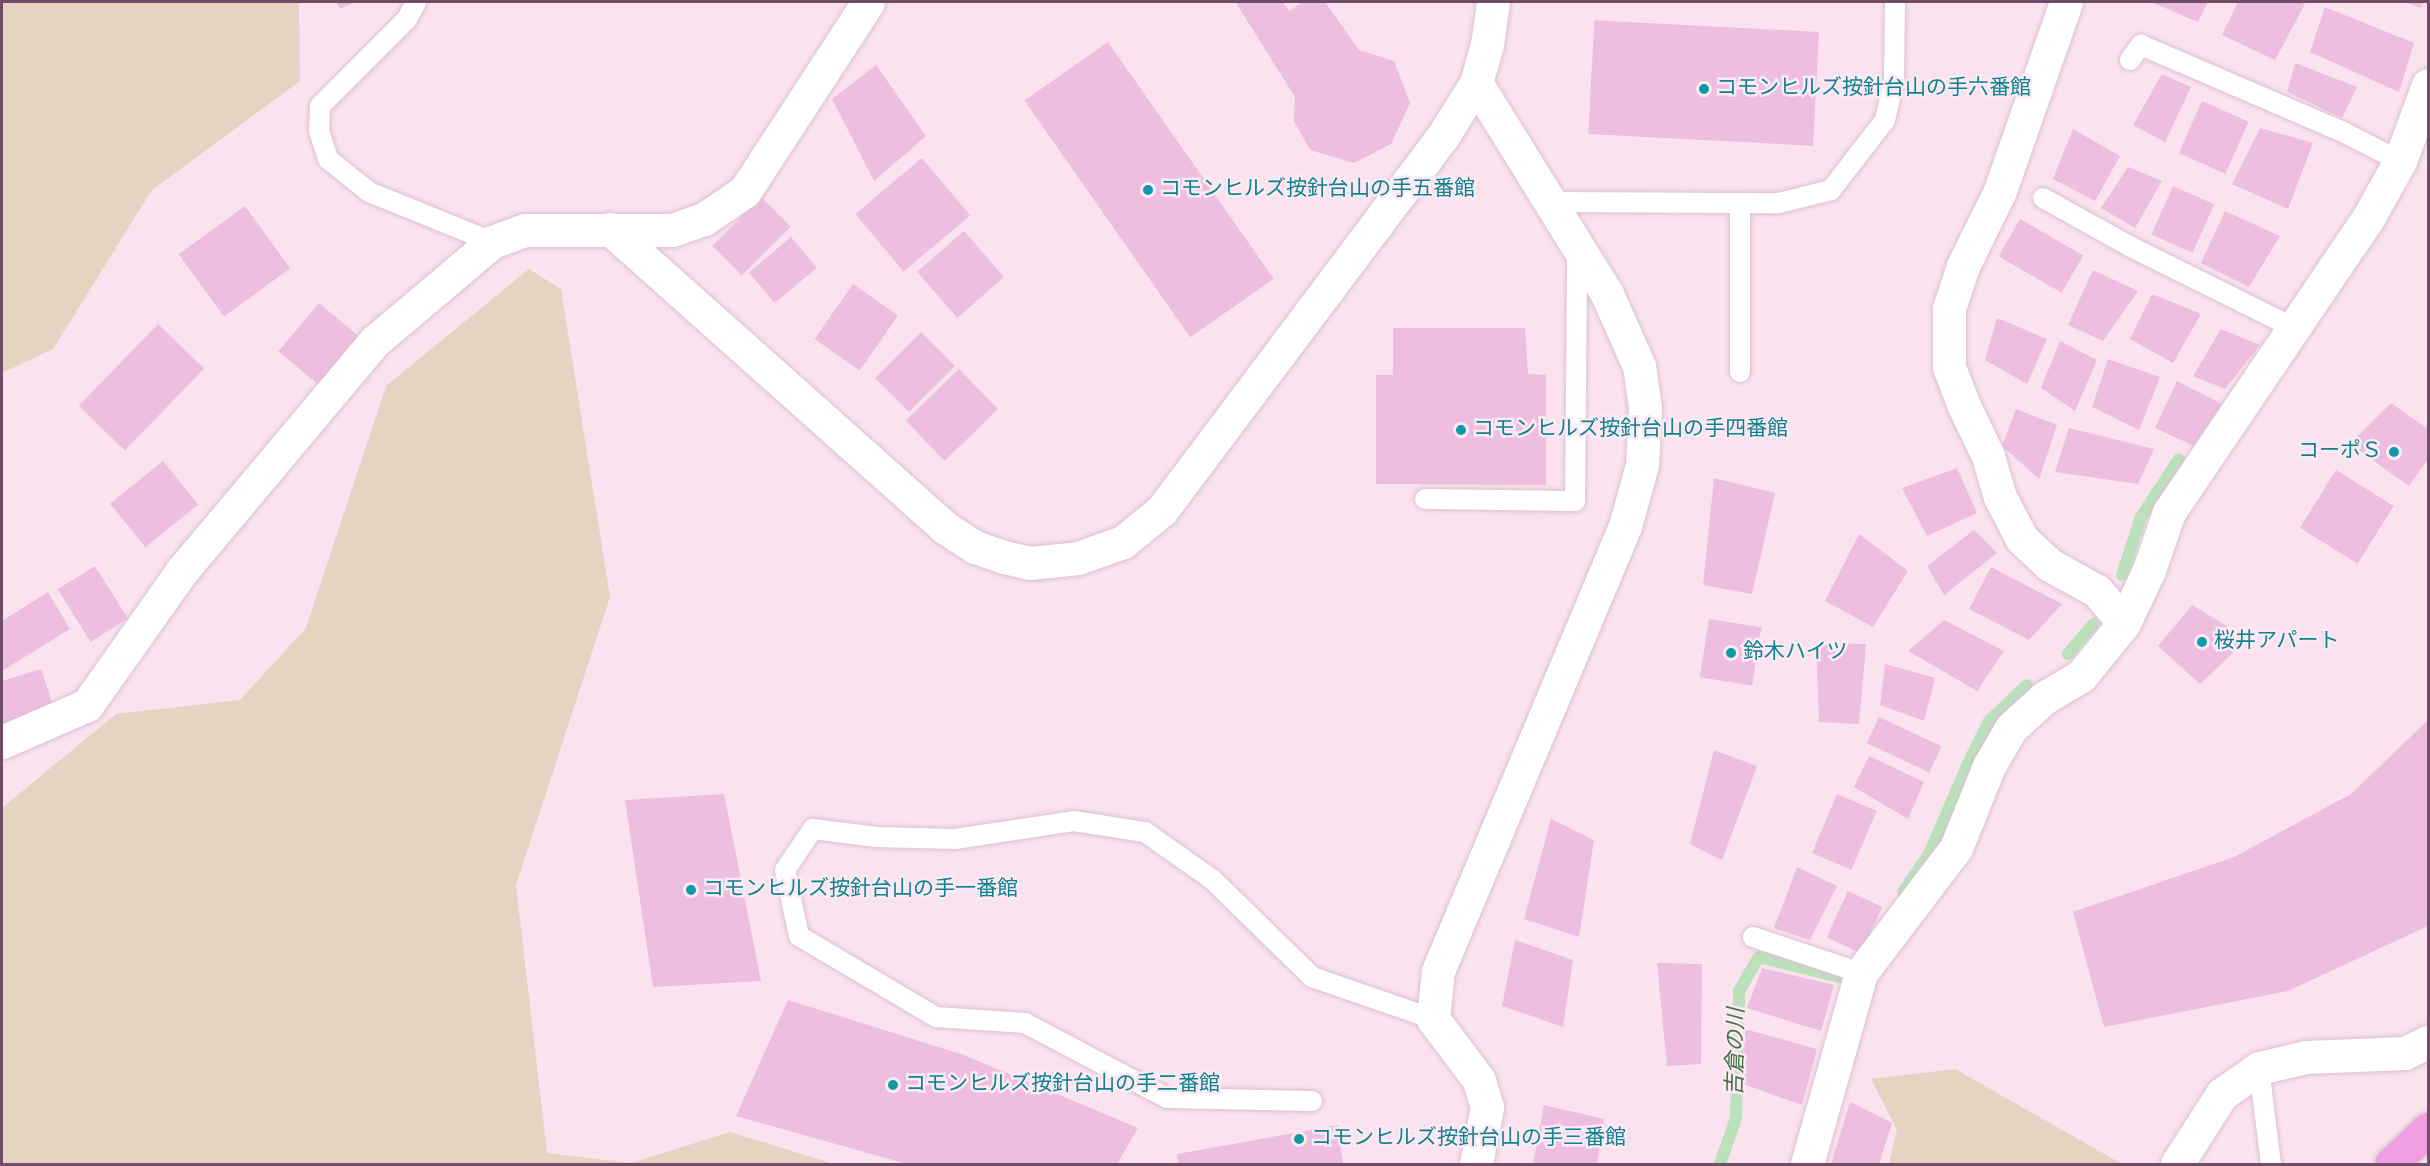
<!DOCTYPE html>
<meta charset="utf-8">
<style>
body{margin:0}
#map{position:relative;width:2430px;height:1166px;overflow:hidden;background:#fae3ee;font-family:Overpass,"Noto Sans JP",sans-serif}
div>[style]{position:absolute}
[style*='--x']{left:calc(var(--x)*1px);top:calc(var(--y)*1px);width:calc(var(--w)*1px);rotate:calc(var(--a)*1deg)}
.green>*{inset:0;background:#e6d4c3}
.stream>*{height:12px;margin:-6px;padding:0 6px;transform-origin:6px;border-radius:6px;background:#bae1bc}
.building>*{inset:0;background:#edbedf;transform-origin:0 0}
.roads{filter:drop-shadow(0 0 2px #ddc0d2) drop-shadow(0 0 2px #ddc0d2)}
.lane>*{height:20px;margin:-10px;padding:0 10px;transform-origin:10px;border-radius:10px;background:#fff}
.street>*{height:33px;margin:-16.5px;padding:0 16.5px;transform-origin:16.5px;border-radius:16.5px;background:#fff}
.secondary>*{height:33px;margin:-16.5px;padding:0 16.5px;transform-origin:16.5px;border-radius:16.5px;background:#fff}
.highway>*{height:33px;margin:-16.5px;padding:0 16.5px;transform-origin:16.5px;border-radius:16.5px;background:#ef9fe2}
.dots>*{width:16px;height:16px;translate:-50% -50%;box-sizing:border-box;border:3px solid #fde9f3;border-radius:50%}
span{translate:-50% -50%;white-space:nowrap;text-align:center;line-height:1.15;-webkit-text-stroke:5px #fde9f3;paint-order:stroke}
.culture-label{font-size:21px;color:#0d838f}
.left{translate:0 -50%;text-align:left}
.right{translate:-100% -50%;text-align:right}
.water-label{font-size:22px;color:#417445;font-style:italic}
.frame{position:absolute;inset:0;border:3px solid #704c66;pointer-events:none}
</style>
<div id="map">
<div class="green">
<i style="clip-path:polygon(2px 2px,299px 2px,300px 81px,152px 190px,53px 349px,2px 373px)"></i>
<i style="clip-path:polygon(529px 269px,561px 289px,610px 597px,516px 885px,547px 1153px,631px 1163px,730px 1132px,834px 1164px,2px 1164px,2px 808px,116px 714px,240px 700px,306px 628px,386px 386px)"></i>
<i style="clip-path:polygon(1955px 1069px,2122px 1164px,1889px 1164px,1897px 1130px,1871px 1079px)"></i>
</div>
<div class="stream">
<i style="--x:2122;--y:575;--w:61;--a:-71.9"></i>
<i style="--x:2141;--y:517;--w:69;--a:-56.8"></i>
<i style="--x:2068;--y:654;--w:39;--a:-50"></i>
<i style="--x:1903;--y:892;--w:46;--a:-55.6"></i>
<i style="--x:1929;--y:854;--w:106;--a:-66.6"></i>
<i style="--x:1971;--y:757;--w:40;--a:-63.4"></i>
<i style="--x:1989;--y:721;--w:52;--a:-43.5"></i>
<i style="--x:1720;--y:1164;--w:49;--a:-70.8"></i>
<i style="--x:1736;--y:1118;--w:127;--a:-88.6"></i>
<i style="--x:1739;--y:991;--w:39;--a:-60"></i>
<i style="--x:1759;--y:957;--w:88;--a:13.9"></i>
<i style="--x:1844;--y:978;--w:4;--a:-56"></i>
</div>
<div class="building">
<i style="clip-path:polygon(336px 2px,355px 2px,340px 9px)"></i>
<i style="clip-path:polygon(1238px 2px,1283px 2px,1289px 11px,1303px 2px,1325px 2px,1359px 50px,1394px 61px,1410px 103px,1391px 144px,1354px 163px,1310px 150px,1294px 121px,1295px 97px,1236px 3px)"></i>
<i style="clip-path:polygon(2151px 2px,2208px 2px,2198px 22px)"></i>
<i style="clip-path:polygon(2238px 2px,2300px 2px,2305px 4px,2275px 60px,2222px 35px)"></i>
<i style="clip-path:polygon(2405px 2px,2423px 2px,2421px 8px)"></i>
<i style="clip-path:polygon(2325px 7px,2414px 43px,2399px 92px,2310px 52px)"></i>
<i style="left:1819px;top:32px;width:114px;height:225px;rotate:93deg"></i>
<i style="left:1108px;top:42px;width:289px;height:102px;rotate:55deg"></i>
<i style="clip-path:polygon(2295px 63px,2357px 87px,2342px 118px,2287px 92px)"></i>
<i style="clip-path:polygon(876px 65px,926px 136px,874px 181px,832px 99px)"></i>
<i style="clip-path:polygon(2162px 74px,2191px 87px,2165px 142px,2133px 125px)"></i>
<i style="left:2202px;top:101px;width:51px;height:57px;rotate:24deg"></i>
<i style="clip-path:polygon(2260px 128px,2313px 143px,2288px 209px,2232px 184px)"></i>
<i style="clip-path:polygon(2073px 129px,2120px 156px,2095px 201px,2053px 179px)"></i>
<i style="left:922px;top:158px;width:75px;height:87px;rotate:50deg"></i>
<i style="clip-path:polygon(2128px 167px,2162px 181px,2135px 228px,2101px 208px)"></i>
<i style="left:2173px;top:186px;width:45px;height:53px;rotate:24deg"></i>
<i style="left:761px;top:197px;width:42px;height:69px;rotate:45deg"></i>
<i style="left:245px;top:206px;width:77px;height:82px;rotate:54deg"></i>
<i style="clip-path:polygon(2225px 211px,2280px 236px,2249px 287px,2201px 263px)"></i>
<i style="left:2020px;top:219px;width:73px;height:43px;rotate:30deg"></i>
<i style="left:964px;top:231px;width:61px;height:62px;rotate:49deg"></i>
<i style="left:791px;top:237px;width:40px;height:55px;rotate:50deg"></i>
<i style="clip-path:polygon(2093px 270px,2138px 291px,2103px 341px,2068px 325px)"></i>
<i style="left:853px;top:284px;width:55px;height:67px;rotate:35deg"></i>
<i style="clip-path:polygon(2152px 294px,2201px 314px,2173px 363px,2130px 339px)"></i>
<i style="left:319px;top:303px;width:53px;height:63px;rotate:40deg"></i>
<i style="clip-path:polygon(1997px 318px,2047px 339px,2027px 384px,1985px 360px)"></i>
<i style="left:158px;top:324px;width:64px;height:114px;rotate:44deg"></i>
<i style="clip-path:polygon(1393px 328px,1525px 328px,1528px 374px,1546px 375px,1546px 485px,1376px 484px,1376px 375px,1393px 375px)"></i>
<i style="clip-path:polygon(2221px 329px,2260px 345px,2225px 389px,2193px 376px)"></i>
<i style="left:921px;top:332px;width:48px;height:65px;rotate:45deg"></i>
<i style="clip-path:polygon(2060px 341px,2097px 360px,2075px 411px,2041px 388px)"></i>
<i style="clip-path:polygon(2108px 359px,2160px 377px,2139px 430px,2092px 407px)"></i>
<i style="left:959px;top:369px;width:56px;height:74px;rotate:46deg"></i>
<i style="clip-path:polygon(2177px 381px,2222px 404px,2194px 446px,2155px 428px)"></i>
<i style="clip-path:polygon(2391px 403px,2428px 429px,2428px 459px,2409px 486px,2350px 444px)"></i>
<i style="clip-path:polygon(2016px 409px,2057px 425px,2039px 479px,2002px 446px)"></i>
<i style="clip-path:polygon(2069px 428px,2154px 449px,2138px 484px,2055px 472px)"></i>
<i style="left:163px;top:461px;width:56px;height:68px;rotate:51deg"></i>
<i style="clip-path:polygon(1957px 468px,1977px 513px,1927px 536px,1902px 488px)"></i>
<i style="left:2336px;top:470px;width:68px;height:68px;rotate:32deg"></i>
<i style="clip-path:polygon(1714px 478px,1775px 493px,1752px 594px,1703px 585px)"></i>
<i style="clip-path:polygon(1974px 530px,1997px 553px,1944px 595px,1927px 566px)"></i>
<i style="clip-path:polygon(1859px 534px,1908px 571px,1873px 627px,1825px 601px)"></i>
<i style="left:95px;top:566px;width:62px;height:44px;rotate:58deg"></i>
<i style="clip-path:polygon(1991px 567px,2062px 604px,2029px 640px,1969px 609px)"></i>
<i style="clip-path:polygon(48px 592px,70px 629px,2px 671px,2px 621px)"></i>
<i style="clip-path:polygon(2192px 605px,2248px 639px,2200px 684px,2158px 646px)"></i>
<i style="left:1709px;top:619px;width:53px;height:59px;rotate:9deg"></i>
<i style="clip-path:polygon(1944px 620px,2004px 651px,1977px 691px,1908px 651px)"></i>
<i style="clip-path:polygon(1816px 643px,1866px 644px,1859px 724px,1819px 722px)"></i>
<i style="clip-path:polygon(1885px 664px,1935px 678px,1924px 721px,1880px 705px)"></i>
<i style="clip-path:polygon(41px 669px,56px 714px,2px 731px,2px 681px)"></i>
<i style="left:1879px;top:717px;width:69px;height:29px;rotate:25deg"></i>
<i style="clip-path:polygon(2428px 720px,2428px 926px,2288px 991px,2104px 1027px,2073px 912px,2234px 857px,2351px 794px)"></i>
<i style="clip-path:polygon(1714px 750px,1757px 766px,1722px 860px,1690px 844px)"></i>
<i style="clip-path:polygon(1869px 756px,1924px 782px,1908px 819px,1854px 787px)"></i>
<i style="clip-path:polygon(724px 794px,761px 981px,653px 987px,625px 800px)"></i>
<i style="left:1837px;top:794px;width:43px;height:64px;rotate:23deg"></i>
<i style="clip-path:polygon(1551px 819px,1594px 840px,1579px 937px,1524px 919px)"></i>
<i style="clip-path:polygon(1797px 867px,1837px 886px,1810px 940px,1774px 928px)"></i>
<i style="left:1848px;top:891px;width:38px;height:51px;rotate:25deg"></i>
<i style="clip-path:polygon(1515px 940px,1573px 960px,1563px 1027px,1502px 1006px)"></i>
<i style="clip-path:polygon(1657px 963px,1702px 964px,1701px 1064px,1667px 1066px)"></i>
<i style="clip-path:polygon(1762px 968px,1834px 985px,1821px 1031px,1747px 1008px)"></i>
<i style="clip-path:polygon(788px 1000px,964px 1055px,1138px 1128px,1117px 1164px,907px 1164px,736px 1116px)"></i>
<i style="clip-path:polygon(1745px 1029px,1817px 1049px,1802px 1105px,1743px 1084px)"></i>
<i style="clip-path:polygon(1850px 1102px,1892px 1123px,1879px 1164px,1831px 1164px)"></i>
<i style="clip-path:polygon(1544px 1105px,1604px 1119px,1597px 1164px,1533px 1164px)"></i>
<i style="clip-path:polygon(1338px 1125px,1343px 1164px,1178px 1164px,1177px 1154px)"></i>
</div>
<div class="roads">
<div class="lane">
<i style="--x:416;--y:2;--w:19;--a:118"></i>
<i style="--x:407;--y:19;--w:123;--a:135"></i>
<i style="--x:320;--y:106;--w:25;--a:92"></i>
<i style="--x:319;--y:131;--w:29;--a:72"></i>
<i style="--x:328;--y:159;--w:53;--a:38.8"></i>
<i style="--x:369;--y:192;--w:133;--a:22.1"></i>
<i style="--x:2130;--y:60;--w:19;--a:-54"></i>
<i style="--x:2141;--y:45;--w:218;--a:23.3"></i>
<i style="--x:2341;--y:131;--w:66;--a:27"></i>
<i style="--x:2043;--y:198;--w:101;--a:29.1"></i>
<i style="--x:2131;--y:247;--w:182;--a:26.4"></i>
<i style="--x:1551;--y:202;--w:228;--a:0.3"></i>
<i style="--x:1779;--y:203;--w:54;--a:-14"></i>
<i style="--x:1831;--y:190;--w:88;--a:-52.4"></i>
<i style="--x:1885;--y:120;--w:39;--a:-77"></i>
<i style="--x:1894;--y:82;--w:80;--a:-89.3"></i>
<i style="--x:1740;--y:372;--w:169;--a:-90"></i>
<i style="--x:1425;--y:499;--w:150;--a:0.8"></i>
<i style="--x:1575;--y:501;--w:250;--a:-89.5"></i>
<i style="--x:1753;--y:937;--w:114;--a:18.4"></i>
<i style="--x:2259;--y:1068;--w:97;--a:82.9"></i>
<i style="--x:1312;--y:1101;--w:145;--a:-178.8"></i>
<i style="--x:1167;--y:1098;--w:161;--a:-152.2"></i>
<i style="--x:1025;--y:1023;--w:89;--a:-176.1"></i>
<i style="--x:936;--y:1017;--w:159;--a:-149.4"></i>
<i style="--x:799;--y:936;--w:67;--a:-102"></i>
<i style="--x:785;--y:870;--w:50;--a:-55.7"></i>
<i style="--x:813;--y:829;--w:64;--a:7.2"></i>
<i style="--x:876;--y:837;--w:79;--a:1.5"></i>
<i style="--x:955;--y:839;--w:120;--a:-8.6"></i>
<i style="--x:1074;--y:821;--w:72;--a:8.8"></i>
<i style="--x:1145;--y:832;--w:83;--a:35.2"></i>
<i style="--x:1213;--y:880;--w:139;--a:44.4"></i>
<i style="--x:1312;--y:977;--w:128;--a:19.1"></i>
</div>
<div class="street">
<i style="--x:2066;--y:2;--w:202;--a:109.3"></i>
<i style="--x:1999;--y:193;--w:81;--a:116.3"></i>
<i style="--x:1963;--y:266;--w:44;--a:108.4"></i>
<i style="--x:1949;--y:308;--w:59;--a:90"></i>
<i style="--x:1949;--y:367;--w:40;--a:69"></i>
<i style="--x:1963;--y:404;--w:58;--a:64.3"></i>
<i style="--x:1988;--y:456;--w:43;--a:73.7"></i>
<i style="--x:2000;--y:497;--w:47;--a:62.4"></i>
<i style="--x:2022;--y:539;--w:38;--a:43"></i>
<i style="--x:2050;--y:565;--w:54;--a:29"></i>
<i style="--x:2097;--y:591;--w:42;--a:49.8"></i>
<i style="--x:2;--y:742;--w:93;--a:-23.5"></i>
<i style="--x:87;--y:705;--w:163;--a:-54.7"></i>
<i style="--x:181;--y:572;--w:302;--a:-50"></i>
<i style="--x:375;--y:341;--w:153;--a:-40.2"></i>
<i style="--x:492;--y:242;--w:35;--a:-20"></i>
<i style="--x:525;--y:230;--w:147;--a:0"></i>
<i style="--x:672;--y:230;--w:34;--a:-19"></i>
<i style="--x:704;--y:219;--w:50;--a:-34.3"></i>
<i style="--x:745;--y:191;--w:225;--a:-56.9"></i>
<i style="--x:1807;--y:1164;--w:198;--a:-74.2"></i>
<i style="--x:1861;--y:973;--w:157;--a:-52.8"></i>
<i style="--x:1956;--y:848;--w:88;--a:-68.1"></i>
<i style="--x:1989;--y:766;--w:44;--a:-59.9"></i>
<i style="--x:2011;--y:728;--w:45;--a:-42.3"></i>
<i style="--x:2044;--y:698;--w:43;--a:-30.7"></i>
<i style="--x:2081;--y:676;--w:68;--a:-50.9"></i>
<i style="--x:2124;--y:623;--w:59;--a:-64.7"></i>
<i style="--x:2149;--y:570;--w:61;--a:-71"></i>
<i style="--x:2169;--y:512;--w:353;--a:-55.9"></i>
<i style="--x:2367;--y:220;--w:68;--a:-60.8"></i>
<i style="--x:2400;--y:161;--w:81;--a:-69.8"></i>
<i style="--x:2177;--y:1164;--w:83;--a:-57.3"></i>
<i style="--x:2222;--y:1094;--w:45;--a:-35.1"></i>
<i style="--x:2259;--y:1068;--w:48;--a:-13.2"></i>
<i style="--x:2306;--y:1057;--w:99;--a:-2.3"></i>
<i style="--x:2405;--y:1053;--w:25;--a:-26"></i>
</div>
<div class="secondary">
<i style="--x:610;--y:229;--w:448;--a:41.7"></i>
<i style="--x:944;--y:527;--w:37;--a:33"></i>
<i style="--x:975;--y:547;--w:31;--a:19"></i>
<i style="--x:1004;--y:557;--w:27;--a:13"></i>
<i style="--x:1030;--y:563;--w:48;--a:-5.9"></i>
<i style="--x:1078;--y:558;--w:48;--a:-19.6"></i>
<i style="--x:1123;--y:542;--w:50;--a:-39.4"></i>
<i style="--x:1162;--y:510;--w:468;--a:-53.1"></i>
<i style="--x:1443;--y:136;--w:62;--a:-58.1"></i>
<i style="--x:1476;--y:83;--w:40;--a:-74"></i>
<i style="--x:1487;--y:45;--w:43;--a:-82.1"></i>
<i style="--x:1476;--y:1164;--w:58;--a:-79.1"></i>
<i style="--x:1487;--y:1107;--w:28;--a:-107"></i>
<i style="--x:1479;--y:1080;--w:76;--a:-127"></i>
<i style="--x:1433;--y:1019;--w:48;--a:-84.1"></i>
<i style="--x:1438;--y:971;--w:483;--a:-67.2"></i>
<i style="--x:1625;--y:526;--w:63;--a:-74.4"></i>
<i style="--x:1642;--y:465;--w:58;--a:-87"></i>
<i style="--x:1645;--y:407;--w:41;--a:-98.3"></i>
<i style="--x:1639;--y:366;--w:79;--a:-114"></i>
<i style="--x:1607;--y:294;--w:248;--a:-121.8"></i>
</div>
<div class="highway">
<i style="--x:2391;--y:1164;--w:51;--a:-43.4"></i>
</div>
</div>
<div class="dots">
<i style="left:1704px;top:89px;background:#0f9aa8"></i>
<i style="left:1148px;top:190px;background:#0f9aa8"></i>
<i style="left:1461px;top:430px;background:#0f9aa8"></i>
<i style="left:2394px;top:452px;background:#0f9aa8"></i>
<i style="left:2202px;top:642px;background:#0f9aa8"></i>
<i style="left:1731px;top:653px;background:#0f9aa8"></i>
<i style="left:691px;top:890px;background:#0f9aa8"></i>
<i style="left:893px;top:1085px;background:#0f9aa8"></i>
<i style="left:1299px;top:1139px;background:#0f9aa8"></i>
</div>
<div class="culture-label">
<span class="left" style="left:1716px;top:89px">コモンヒルズ按針台山の手六番館</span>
<span class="left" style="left:1160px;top:190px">コモンヒルズ按針台山の手五番館</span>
<span class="left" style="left:1473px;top:430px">コモンヒルズ按針台山の手四番館</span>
<span class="right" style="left:2382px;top:452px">コーポＳ</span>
<span class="left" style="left:2214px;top:642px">桜井アパート</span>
<span class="left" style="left:1743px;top:653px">鈴木ハイツ</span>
<span class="left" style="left:703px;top:890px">コモンヒルズ按針台山の手一番館</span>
<span class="left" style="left:905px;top:1085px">コモンヒルズ按針台山の手二番館</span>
<span class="left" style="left:1311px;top:1139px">コモンヒルズ按針台山の手三番館</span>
</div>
<div class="water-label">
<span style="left:1737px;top:1052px;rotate:-89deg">吉倉の川</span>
</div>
<div class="frame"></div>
</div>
